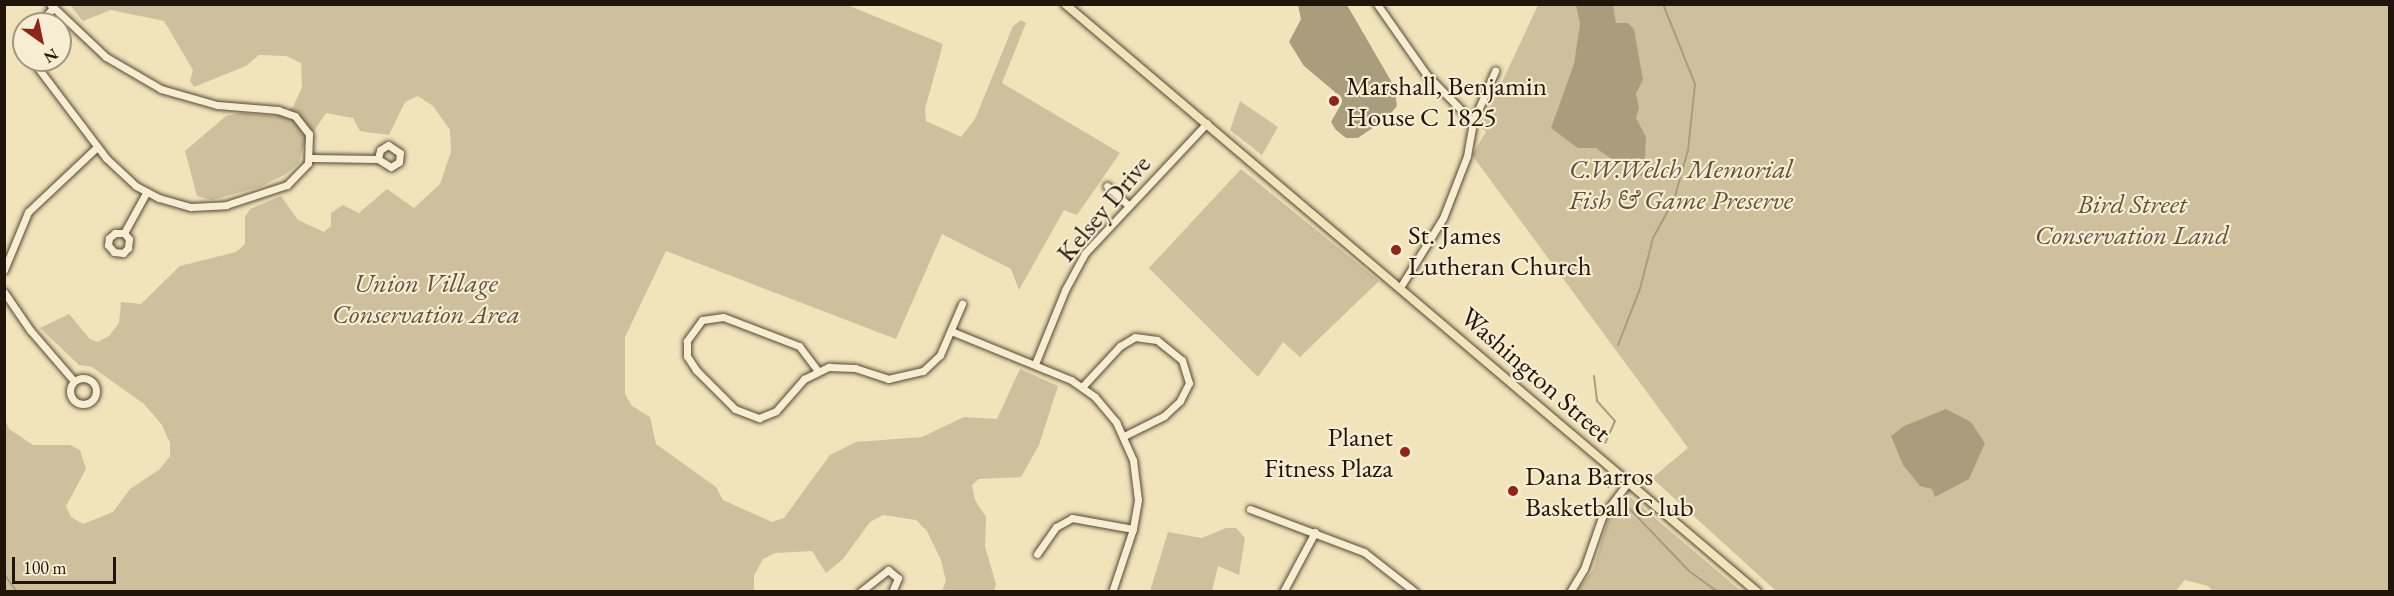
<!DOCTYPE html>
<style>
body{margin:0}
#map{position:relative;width:2394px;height:596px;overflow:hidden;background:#f1e3ba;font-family:"EB Garamond",serif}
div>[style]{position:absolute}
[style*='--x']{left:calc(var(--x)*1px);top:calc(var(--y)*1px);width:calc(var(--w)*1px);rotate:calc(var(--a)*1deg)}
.green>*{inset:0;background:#cec09c}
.water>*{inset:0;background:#aa9d7e}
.stream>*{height:2px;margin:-1px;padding:0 1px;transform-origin:1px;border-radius:1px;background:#aa9d7e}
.roads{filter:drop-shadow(0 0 2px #554836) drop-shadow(0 0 2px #554836)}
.minor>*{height:7px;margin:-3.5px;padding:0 3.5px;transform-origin:3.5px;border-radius:3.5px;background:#f6edd2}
.minor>.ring{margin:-3.5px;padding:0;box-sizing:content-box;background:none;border:7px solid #f6edd2;border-radius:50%}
.major>*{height:8px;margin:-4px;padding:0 4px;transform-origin:4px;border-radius:4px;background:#f1e3ba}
.dots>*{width:16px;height:16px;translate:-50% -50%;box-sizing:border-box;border:3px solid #f6edd2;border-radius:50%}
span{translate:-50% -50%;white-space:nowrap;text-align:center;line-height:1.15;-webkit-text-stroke:4.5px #f6edd2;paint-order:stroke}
.poi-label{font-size:27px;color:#21150a}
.left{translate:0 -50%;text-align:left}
.right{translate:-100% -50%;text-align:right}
.park-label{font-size:27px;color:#5e513d;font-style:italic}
.street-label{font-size:27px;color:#21150a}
.frame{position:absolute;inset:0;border:6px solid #21150a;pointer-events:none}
.north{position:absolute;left:12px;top:12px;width:60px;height:60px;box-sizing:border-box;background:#f6edd2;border:2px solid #a19782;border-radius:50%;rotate:147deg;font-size:16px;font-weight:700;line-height:24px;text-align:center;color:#21150a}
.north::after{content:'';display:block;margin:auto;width:21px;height:27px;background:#8f2418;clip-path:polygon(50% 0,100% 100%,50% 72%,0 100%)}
.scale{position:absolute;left:12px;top:557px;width:104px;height:27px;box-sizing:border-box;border:3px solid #21150a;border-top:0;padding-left:8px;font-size:18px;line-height:21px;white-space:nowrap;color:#21150a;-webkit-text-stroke:4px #f6edd2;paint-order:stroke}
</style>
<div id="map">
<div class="green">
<i style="clip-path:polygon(70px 5px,847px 5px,943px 44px,925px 109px,926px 121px,961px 137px,975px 119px,1013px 26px,1021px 20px,1026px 23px,1002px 83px,1120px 153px,1077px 215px,1064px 210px,1019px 290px,1011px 269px,942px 234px,896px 339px,666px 251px,625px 337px,625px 394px,632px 406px,650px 417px,656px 444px,716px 487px,723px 500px,772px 522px,784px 518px,830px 455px,856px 442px,922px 437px,964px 417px,997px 419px,1020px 369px,1058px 386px,1039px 445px,1021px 477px,979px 479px,972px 485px,975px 500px,986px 517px,985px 547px,996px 584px,994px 591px,942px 591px,946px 581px,941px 560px,927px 531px,916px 520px,883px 515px,870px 522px,843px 559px,826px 573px,812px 551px,775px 553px,763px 559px,754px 576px,754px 591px,5px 591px,4px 417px,9px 429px,33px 445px,70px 445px,80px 450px,86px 469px,66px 506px,71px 517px,83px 524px,113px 512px,130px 489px,160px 469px,170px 456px,170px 443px,162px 425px,144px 404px,92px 367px,79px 365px,40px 328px,69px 314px,90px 339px,98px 342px,109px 336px,119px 323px,121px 302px,141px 304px,180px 266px,236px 252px,245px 244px,245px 217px,250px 209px,281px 196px,298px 220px,324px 232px,331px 226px,331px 213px,343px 205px,359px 213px,387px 189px,414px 208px,440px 184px,451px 152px,450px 130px,433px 106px,418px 96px,405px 102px,389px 135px,360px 131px,353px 118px,326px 113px,303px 147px,299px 163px,286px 174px,260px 187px,212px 200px,197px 196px,185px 151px,226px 116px,241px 113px,278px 116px,293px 107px,302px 87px,301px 63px,286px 56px,259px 55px,246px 66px,194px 87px,190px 81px,193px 70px,164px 21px,111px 10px,83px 21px)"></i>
<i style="clip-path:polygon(1538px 5px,2389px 5px,2389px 591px,2213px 591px,2208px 586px,2185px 580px,2175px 592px,1776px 591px,1652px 478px,1688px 448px,1472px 155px,1486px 132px,1481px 127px)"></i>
<i style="clip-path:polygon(1240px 101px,1278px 127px,1262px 155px,1230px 130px)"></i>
<i style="clip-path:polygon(1241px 169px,1379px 281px,1300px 357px,1283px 342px,1258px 377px,1149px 268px)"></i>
<i style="clip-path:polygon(1630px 497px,1741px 591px,1577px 591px,1593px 570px,1610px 512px)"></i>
<i style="clip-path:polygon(1226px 528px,1236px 528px,1245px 538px,1239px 575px,1218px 566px,1212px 591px,1150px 591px,1168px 532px,1202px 538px)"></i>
</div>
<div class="water">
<i style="clip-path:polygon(1298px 5px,1347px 5px,1394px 86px,1397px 106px,1387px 118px,1358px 138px,1346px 138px,1336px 130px,1331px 122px,1339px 108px,1335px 92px,1304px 66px,1289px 42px,1301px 19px)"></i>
<i style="clip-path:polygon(1576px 5px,1613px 5px,1616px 23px,1628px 23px,1634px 29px,1643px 80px,1636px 93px,1639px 108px,1636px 118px,1646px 137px,1645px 159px,1652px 170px,1650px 177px,1635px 175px,1624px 162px,1610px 158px,1596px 148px,1578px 148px,1551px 128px,1574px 64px,1580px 24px)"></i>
<i style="clip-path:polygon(1946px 409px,1971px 422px,1985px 443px,1969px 479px,1935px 497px,1932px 489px,1920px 486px,1903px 465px,1891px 436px,1904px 426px)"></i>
</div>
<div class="stream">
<i style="--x:1618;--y:345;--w:60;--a:-68.6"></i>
<i style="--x:1640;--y:289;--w:53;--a:-75.7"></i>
<i style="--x:1653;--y:238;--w:43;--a:-61.1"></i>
<i style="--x:1674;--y:200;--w:52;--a:-74.4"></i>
<i style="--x:1688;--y:150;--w:66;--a:-83.9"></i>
<i style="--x:1695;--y:84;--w:86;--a:-111.8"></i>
<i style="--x:1594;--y:376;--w:25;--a:83"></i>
<i style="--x:1597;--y:401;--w:27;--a:48"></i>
<i style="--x:1615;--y:421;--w:24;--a:114"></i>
<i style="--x:1589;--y:467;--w:28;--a:46"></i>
<i style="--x:1626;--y:505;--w:91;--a:46.3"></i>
<i style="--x:1689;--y:571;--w:36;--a:36"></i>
<i style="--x:4;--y:574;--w:22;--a:54"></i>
</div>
<div class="roads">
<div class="minor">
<i style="--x:1377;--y:4;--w:85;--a:55"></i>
<i style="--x:1426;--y:74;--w:67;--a:45.6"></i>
<i style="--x:39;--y:24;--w:21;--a:-49"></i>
<i style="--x:32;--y:60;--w:123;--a:52.9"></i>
<i style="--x:106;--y:158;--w:41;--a:43"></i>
<i style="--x:136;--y:186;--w:26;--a:28"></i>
<i style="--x:159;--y:198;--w:33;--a:16"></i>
<i style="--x:191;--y:207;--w:35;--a:-3"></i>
<i style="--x:226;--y:205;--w:64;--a:-18.2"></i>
<i style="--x:287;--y:185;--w:30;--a:-46"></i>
<i style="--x:308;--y:163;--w:29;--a:-88"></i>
<i style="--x:309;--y:134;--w:23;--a:-128"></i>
<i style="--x:295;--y:116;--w:18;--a:-161"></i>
<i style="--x:278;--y:110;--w:61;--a:-175.3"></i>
<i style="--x:217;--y:105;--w:58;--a:-164.1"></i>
<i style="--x:161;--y:89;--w:64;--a:-149.8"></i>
<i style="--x:106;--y:57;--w:77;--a:-136.6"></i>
<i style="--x:310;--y:158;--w:68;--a:0.8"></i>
<i style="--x:378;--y:159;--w:15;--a:32"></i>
<i style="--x:391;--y:167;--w:9;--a:-32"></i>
<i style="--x:399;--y:162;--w:9;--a:-84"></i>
<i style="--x:400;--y:153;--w:14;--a:-146"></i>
<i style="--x:388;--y:145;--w:9;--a:148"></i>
<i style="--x:380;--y:150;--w:9;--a:103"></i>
<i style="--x:1107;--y:186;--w:28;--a:42"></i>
<i style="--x:124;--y:233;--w:9;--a:180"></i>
<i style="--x:115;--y:233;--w:8;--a:140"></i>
<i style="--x:109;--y:238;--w:7;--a:98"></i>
<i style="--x:108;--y:245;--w:9;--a:49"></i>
<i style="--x:114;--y:252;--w:9;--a:6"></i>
<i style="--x:123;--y:253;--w:7;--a:-45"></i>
<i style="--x:128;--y:248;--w:9;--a:-84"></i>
<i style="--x:129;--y:239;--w:8;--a:-130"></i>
<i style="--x:124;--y:233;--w:46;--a:-61.2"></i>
<i style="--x:4;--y:270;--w:63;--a:-67.5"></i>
<i style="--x:28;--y:212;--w:95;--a:-43.3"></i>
<i style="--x:1401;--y:286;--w:80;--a:-58.3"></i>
<i style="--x:1443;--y:218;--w:66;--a:-68.8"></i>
<i style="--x:1467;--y:156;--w:35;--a:-80"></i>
<i style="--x:1473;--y:122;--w:56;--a:-66.7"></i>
<i style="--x:4;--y:292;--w:46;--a:55.6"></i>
<i style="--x:30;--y:330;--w:67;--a:49.2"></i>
<i style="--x:951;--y:331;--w:130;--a:22.2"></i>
<i style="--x:1071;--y:380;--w:29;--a:35"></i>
<i style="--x:1095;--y:397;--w:33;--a:50"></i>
<i style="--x:1116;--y:422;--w:42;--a:65.9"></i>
<i style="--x:1133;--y:460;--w:40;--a:82.9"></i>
<i style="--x:1138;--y:500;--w:29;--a:100"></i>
<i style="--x:1133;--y:529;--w:66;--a:108.4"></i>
<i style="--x:1035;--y:364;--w:80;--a:-67.9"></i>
<i style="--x:1065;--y:290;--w:42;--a:-61.6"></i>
<i style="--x:1085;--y:253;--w:178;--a:-46.8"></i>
<i style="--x:818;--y:371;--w:31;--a:-127"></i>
<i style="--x:799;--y:346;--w:81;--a:-159.1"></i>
<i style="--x:723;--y:317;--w:21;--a:172"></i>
<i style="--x:702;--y:320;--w:26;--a:126"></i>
<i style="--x:687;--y:341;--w:15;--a:90"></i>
<i style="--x:687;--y:356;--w:17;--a:57"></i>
<i style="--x:696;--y:370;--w:55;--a:45"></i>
<i style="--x:735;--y:409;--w:26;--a:21"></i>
<i style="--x:759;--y:418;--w:18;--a:-22"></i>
<i style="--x:776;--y:411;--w:43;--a:-48.8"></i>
<i style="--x:804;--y:379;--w:28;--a:-26"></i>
<i style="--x:829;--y:367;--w:26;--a:2"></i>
<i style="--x:855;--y:368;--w:35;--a:18"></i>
<i style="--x:888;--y:379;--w:36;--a:-13"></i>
<i style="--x:923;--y:371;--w:23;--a:-43"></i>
<i style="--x:940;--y:355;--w:56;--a:-66.7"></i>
<i class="ring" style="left:70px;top:378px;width:19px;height:19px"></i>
<i style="--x:1082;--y:387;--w:56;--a:-47.2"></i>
<i style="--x:1120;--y:346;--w:17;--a:-31"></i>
<i style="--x:1135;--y:337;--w:22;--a:8"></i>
<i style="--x:1157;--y:340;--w:32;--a:39"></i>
<i style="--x:1182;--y:360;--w:24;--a:73"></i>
<i style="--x:1189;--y:383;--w:20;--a:117"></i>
<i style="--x:1180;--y:401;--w:22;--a:137"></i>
<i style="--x:1164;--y:416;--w:45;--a:153.4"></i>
<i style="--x:1250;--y:509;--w:122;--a:20.7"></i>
<i style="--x:1364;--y:552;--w:65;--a:38.1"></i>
<i style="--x:1037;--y:554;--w:33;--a:-55"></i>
<i style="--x:1056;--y:527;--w:18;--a:-29"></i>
<i style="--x:1072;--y:518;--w:62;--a:10.2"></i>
<i style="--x:860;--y:592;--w:36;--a:-38"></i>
<i style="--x:888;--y:570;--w:13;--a:39"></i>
<i style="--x:898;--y:578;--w:15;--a:113"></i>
<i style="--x:1283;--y:592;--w:68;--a:-61.9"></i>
<i style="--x:1570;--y:592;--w:27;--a:-59"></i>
<i style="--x:1584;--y:569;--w:55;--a:-70.9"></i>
<i style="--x:1602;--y:517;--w:45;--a:-53.1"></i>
</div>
<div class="major">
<i style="--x:1065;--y:4;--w:908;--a:40.35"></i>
</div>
</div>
<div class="dots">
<i style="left:1334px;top:101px;background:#8f2418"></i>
<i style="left:1396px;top:250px;background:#8f2418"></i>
<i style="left:1405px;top:452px;background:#8f2418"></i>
<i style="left:1513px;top:491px;background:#8f2418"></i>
</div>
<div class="poi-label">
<span class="left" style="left:1346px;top:101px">Marshall, Benjamin<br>House C 1825</span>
<span class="left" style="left:1408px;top:250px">St. James<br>Lutheran Church</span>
<span class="right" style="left:1393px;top:452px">Planet<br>Fitness Plaza</span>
<span class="left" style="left:1525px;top:491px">Dana Barros<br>Basketball C lub</span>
</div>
<div class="park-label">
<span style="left:1681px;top:184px">C.W.Welch Memorial<br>Fish &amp; Game Preserve</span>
<span style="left:2132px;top:219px">Bird Street<br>Conservation Land</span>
<span style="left:426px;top:298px">Union Village<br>Conservation Area</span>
</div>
<div class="street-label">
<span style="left:1103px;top:208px;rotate:-50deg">Kelsey Drive</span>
<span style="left:1536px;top:374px;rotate:41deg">Washington Street</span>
</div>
<div class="frame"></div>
<div class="north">N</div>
<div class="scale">100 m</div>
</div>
